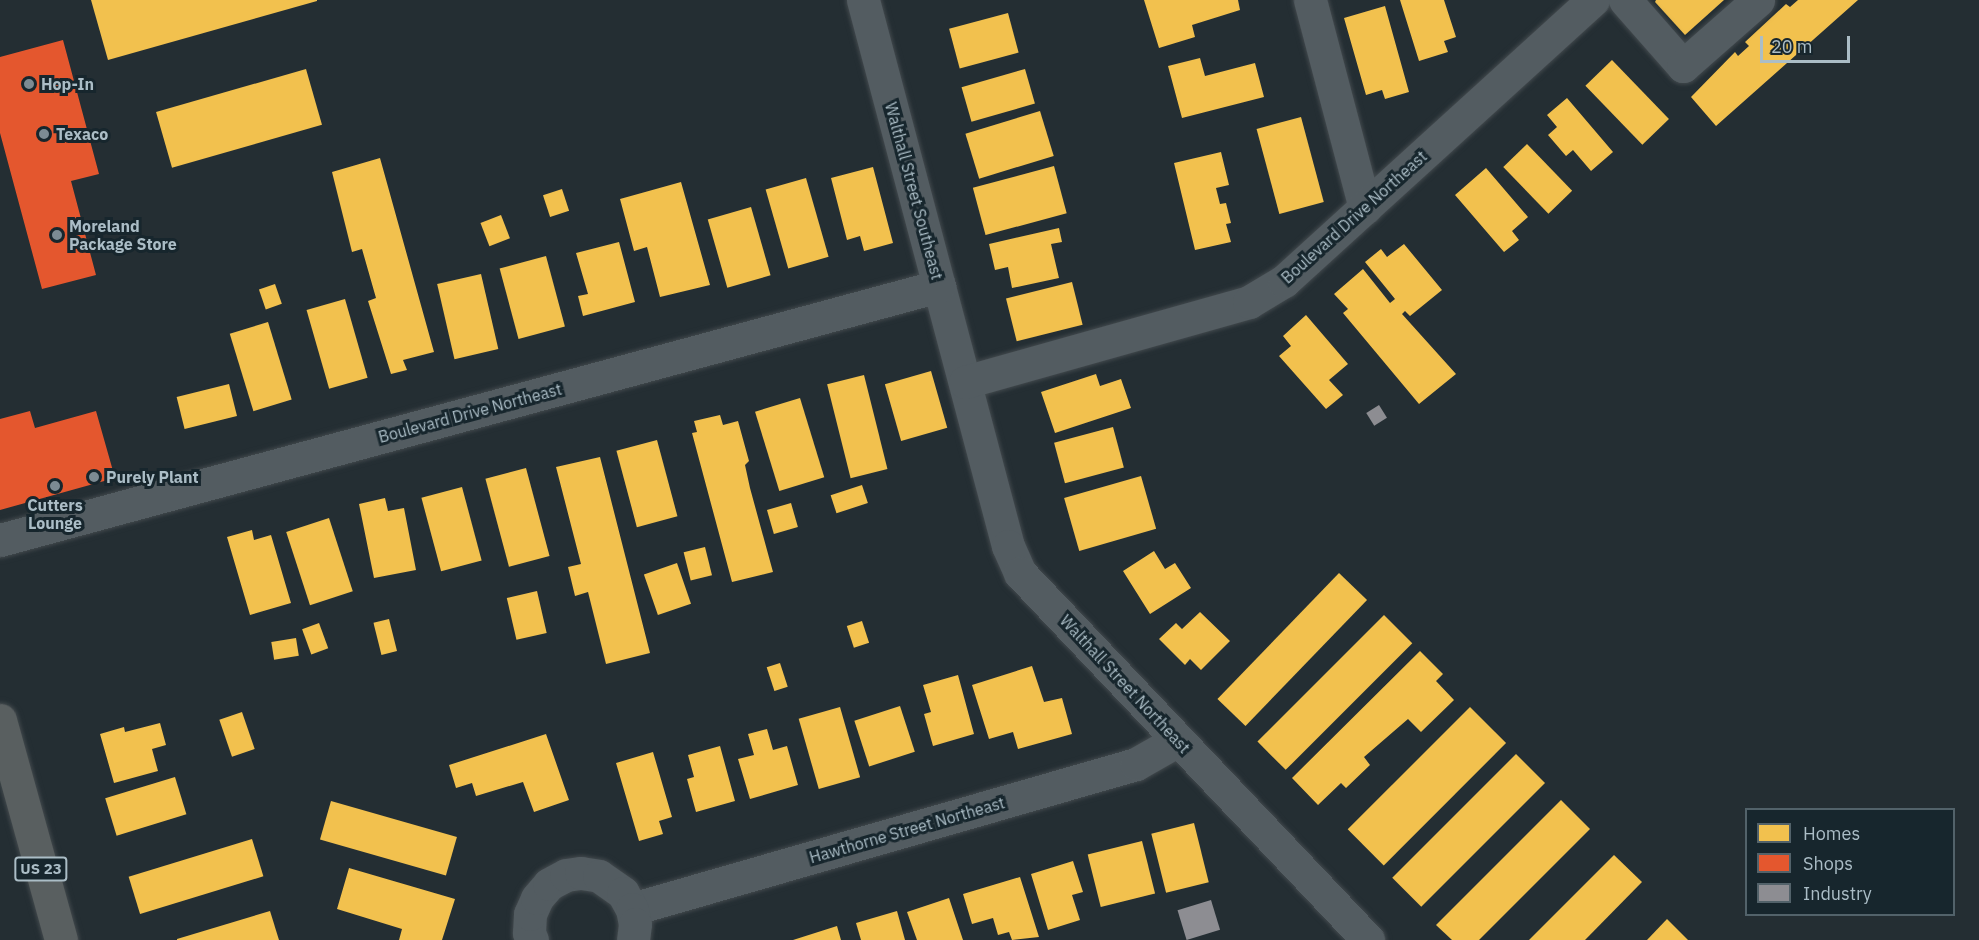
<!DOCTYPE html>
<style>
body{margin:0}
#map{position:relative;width:1979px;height:940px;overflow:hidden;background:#242e33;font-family:"IBM Plex Sans",sans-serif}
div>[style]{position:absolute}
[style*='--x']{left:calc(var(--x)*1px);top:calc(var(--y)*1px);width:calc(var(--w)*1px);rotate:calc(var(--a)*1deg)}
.homes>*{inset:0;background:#f2c14e;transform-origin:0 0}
.shops>*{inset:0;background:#e4572e}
.industry>*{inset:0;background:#8d8d92;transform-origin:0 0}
.roads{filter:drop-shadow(0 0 2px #42494d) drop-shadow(0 0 2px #42494d)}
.minor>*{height:33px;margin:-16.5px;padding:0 16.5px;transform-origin:16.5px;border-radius:16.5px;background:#535c61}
.highway>*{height:33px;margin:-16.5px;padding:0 16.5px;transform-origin:16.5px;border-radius:16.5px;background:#595f60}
.dots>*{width:16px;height:16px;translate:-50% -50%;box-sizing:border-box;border:3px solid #17262d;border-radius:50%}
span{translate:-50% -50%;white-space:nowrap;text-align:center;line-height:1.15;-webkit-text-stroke:6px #17262d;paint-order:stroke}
.shield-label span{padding:2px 4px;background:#17262d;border:2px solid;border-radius:4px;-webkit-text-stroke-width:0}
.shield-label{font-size:15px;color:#abbdc6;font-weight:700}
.poi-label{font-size:16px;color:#abbdc6;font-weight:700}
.left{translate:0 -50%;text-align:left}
.street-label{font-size:16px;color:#abbdc6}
.legend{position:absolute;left:1745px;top:808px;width:210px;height:108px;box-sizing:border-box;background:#17262d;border:2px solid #52626a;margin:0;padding:8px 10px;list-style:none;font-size:18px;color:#abbdc6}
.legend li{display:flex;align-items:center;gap:12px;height:30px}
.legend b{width:30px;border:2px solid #52626a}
.scale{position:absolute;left:1760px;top:36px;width:90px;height:27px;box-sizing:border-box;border:3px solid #abbdc6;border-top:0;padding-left:8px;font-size:18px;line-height:21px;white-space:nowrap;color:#abbdc6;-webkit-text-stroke:4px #17262d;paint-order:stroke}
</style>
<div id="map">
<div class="homes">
<i style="clip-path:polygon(91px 0,317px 0,317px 1px,108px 60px)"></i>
<i style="clip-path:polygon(1144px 0,1238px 0,1240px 10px,1192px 25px,1195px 37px,1159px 48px)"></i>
<i style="clip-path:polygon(1400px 0,1444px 0,1456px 37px,1444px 41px,1448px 52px,1419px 61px)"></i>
<i style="clip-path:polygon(1656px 0,1724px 0,1685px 35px,1655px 2px)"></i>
<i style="clip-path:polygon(1798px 0,1858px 0,1716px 126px,1691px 97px,1735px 52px,1738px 56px,1749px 46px,1745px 42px,1786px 4px,1790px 7px)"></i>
<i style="clip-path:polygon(1385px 6px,1409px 92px,1385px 99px,1382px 90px,1366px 95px,1344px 18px)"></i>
<i style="left:1008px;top:13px;width:41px;height:61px;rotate:75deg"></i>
<i style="clip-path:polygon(1200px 58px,1205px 76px,1255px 63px,1264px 97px,1182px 118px,1168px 66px)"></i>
<i style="left:1612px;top:60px;width:82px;height:37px;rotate:46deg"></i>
<i style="left:306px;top:69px;width:58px;height:156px;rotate:74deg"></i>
<i style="left:1025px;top:69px;width:36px;height:66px;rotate:74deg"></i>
<i style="clip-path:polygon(1567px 98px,1613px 152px,1591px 171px,1573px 150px,1566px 156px,1548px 135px,1557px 127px,1547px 115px)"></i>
<i style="left:1040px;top:111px;width:47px;height:78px;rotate:73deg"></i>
<i style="left:1301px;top:117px;width:88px;height:46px;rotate:75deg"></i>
<i style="left:1527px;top:144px;width:65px;height:33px;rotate:46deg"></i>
<i style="clip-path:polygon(1221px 152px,1229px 185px,1216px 188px,1220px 204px,1226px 203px,1231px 223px,1226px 224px,1231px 242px,1195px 250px,1174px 163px)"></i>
<i style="clip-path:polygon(380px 158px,434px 352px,403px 360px,407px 370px,391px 374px,368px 301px,376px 298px,362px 249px,352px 252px,332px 172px)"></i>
<i style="left:1054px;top:166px;width:49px;height:84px;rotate:75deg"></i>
<i style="clip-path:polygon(873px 167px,893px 243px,864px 251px,860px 236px,847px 240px,831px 178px)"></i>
<i style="clip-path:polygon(1486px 168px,1528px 217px,1512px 231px,1519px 240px,1504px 252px,1455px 195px)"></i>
<i style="left:806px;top:178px;width:82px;height:42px;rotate:74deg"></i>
<i style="clip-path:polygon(681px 182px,710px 285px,660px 297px,647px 247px,634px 251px,620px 199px)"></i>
<i style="left:562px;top:189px;width:23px;height:20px;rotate:72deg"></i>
<i style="left:751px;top:207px;width:71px;height:45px;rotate:74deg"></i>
<i style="left:501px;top:215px;width:25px;height:22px;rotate:69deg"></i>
<i style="clip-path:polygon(1059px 228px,1062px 242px,1051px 244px,1059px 278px,1012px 288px,1008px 267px,995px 270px,989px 244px)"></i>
<i style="clip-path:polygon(619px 242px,635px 302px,583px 316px,578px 296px,588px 294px,576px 253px)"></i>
<i style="clip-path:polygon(1404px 244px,1442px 290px,1410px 316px,1405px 311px,1402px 314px,1456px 374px,1419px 404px,1343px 313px,1348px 309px,1334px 294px,1363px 269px,1390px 303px,1395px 299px,1365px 262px,1381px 249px,1387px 257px)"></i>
<i style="left:546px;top:256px;width:73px;height:48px;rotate:75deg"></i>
<i style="left:481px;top:274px;width:77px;height:45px;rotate:77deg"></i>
<i style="left:1072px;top:282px;width:44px;height:68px;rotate:76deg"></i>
<i style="left:275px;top:284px;width:21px;height:17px;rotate:71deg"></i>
<i style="left:345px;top:299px;width:82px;height:40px;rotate:74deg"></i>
<i style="clip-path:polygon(1306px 315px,1348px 364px,1329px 380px,1343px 395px,1326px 409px,1279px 356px,1291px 346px,1283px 336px)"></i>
<i style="left:268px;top:322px;width:81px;height:40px;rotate:73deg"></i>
<i style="left:931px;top:371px;width:59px;height:48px;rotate:74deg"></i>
<i style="clip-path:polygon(1096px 374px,1100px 386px,1121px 379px,1131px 408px,1055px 433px,1041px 392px)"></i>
<i style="left:864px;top:375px;width:97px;height:38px;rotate:76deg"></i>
<i style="left:229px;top:384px;width:33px;height:54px;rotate:76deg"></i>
<i style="left:800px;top:398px;width:83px;height:47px;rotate:73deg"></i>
<i style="clip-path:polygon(720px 415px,723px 425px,738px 421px,749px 461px,745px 465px,750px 488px,773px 572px,732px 582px,692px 433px,697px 432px,694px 421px)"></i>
<i style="left:1113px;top:427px;width:42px;height:61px;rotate:75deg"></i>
<i style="left:657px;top:440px;width:79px;height:42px;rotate:75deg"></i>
<i style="clip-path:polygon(600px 457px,650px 653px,606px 664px,588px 592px,575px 596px,568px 567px,581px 564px,556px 467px)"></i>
<i style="left:526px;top:468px;width:91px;height:42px;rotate:75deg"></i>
<i style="left:1141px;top:476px;width:55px;height:80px;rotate:74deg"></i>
<i style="left:862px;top:485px;width:19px;height:33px;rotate:72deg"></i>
<i style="left:462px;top:487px;width:76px;height:42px;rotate:75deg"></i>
<i style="clip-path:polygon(385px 498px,388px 511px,404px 508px,416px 570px,374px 578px,359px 504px)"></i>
<i style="left:791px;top:503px;width:25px;height:25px;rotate:74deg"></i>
<i style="left:329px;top:518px;width:77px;height:45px;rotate:72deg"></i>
<i style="clip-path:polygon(252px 530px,254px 540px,271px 535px,291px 603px,250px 615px,227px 537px)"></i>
<i style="left:705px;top:547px;width:29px;height:22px;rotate:76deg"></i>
<i style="clip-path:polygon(1154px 551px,1165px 569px,1175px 563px,1191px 588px,1150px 614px,1123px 571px)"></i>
<i style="left:677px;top:563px;width:43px;height:35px;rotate:71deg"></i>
<i style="left:1339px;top:573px;width:39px;height:175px;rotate:44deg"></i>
<i style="left:537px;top:591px;width:43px;height:31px;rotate:77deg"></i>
<i style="clip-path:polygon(1200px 612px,1230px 641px,1201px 670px,1190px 659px,1185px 665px,1159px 639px,1176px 623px,1182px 629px)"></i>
<i style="left:1384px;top:615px;width:40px;height:179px;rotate:45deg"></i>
<i style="left:389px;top:619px;width:33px;height:16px;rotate:76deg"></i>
<i style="left:862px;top:621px;width:23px;height:16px;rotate:72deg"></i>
<i style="left:319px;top:623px;width:27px;height:18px;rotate:70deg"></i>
<i style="left:296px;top:638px;width:18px;height:25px;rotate:81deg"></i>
<i style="clip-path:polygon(1420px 651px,1443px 674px,1436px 681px,1454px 700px,1421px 732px,1408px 719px,1364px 757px,1370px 765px,1346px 788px,1341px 783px,1318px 805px,1292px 778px)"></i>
<i style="left:780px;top:663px;width:25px;height:14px;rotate:72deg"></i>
<i style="clip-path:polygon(1032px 666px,1044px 702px,1062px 698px,1072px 734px,1018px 749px,1013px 732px,989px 739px,972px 685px)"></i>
<i style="clip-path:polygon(958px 675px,974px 734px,933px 746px,924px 714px,931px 712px,923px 685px)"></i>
<i style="left:900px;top:706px;width:48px;height:48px;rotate:72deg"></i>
<i style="left:840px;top:707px;width:73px;height:43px;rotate:74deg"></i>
<i style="left:1470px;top:707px;width:51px;height:173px;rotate:45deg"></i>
<i style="left:242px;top:712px;width:39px;height:24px;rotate:71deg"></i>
<i style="clip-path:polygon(160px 723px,166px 745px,152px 749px,158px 771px,114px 783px,100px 734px,124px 727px,125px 732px)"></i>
<i style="clip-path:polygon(767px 729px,773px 750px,787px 746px,798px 785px,750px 799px,738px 759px,754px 755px,748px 734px)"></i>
<i style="clip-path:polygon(546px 734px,569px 800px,534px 812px,523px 782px,476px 796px,472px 783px,456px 788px,449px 765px)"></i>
<i style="clip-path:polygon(720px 746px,735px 801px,696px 812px,687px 779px,694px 777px,688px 755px)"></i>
<i style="clip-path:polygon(653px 752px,672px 817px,659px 821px,663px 834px,639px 841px,616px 763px)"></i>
<i style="left:1516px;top:754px;width:41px;height:175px;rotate:45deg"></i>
<i style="left:175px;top:777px;width:39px;height:73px;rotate:73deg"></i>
<i style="clip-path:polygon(1561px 800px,1590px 829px,1479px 940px,1452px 940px,1436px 925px)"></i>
<i style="left:331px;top:801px;width:131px;height:40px;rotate:16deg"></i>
<i style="left:1194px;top:823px;width:61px;height:44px;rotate:76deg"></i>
<i style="left:252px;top:839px;width:39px;height:129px;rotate:73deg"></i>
<i style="left:1142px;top:841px;width:54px;height:56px;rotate:76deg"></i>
<i style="clip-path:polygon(1614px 855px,1642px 882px,1585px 940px,1529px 940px)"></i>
<i style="clip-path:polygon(1073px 861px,1083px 892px,1072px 895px,1080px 920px,1048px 930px,1031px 874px)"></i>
<i style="clip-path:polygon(349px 868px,455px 899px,442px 940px,399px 940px,402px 929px,337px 909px)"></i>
<i style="clip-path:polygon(1020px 877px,1039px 937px,1012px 940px,1009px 932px,998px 935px,993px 918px,972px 924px,963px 894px)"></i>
<i style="clip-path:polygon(949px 898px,963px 940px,917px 940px,907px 912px)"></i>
<i style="clip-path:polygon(270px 911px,279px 940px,177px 940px,177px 939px)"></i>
<i style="clip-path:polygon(897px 911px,905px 940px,861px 940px,856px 923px)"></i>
<i style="clip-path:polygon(1667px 919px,1688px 940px,1647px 940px)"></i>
<i style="clip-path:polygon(837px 926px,841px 940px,793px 940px)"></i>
</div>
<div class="shops">
<i style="clip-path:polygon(63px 40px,99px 174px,71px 181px,96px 275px,42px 289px,0 133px,0 57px)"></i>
<i style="clip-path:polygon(30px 411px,35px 428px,96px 411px,115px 478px,0 510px,0 419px)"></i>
</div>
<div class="industry">
<i style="left:1379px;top:405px;width:15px;height:15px;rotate:58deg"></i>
<i style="left:1211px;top:900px;width:31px;height:35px;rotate:73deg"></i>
</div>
<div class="roads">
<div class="minor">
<i style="--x:863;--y:0;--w:565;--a:75.13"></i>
<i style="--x:1008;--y:546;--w:30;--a:66"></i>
<i style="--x:1020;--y:573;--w:506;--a:46.52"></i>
<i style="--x:1310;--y:0;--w:215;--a:75.2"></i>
<i style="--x:1625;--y:0;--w:88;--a:48.7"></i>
<i style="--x:1683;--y:66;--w:100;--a:-41.3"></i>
<i style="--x:965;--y:382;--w:295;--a:-15.7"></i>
<i style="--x:1249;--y:302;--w:41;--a:-31"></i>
<i style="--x:1284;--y:281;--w:418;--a:-42.3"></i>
<i style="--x:0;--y:540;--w:973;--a:-15.14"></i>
<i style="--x:632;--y:909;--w:524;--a:-16.05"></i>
<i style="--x:1136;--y:764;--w:48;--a:-29.7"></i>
<i style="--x:532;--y:940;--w:8;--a:-113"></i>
<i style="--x:529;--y:933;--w:19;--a:-87"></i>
<i style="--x:530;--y:914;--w:17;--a:-66"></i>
<i style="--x:537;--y:898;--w:18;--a:-49"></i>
<i style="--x:549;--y:884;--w:19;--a:-28"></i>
<i style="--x:566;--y:875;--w:15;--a:-8"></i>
<i style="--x:581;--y:873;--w:18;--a:9"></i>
<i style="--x:599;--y:876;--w:29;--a:35"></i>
<i style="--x:623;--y:893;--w:18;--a:61"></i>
<i style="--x:632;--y:909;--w:15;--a:79"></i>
<i style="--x:635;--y:924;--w:16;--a:97"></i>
</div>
<div class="highway">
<i style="--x:0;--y:720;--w:228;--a:74.5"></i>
</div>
</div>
<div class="dots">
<i style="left:29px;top:84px;background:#7c8b93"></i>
<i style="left:44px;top:134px;background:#7c8b93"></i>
<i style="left:57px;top:235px;background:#7c8b93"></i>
<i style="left:94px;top:477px;background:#7c8b93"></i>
<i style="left:55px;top:486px;background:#7c8b93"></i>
</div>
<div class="shield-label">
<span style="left:41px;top:869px">US 23</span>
</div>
<div class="poi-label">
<span class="left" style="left:41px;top:84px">Hop-In</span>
<span class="left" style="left:56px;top:134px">Texaco</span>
<span class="left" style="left:69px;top:235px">Moreland<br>Package Store</span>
<span class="left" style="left:106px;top:477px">Purely Plant</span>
<span style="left:55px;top:514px">Cutters<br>Lounge</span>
</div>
<div class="street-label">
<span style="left:914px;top:191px;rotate:75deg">Walthall Street Southeast</span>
<span style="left:1354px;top:217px;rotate:-42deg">Boulevard Drive Northeast</span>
<span style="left:470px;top:413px;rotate:-15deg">Boulevard Drive Northeast</span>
<span style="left:1125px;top:684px;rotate:47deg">Walthall Street Northeast</span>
<span style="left:907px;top:830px;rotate:-16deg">Hawthorne Street Northeast</span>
</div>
<ul class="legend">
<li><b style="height:16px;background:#f2c14e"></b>Homes</li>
<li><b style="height:16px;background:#e4572e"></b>Shops</li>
<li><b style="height:16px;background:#8d8d92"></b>Industry</li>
</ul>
<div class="scale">20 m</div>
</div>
